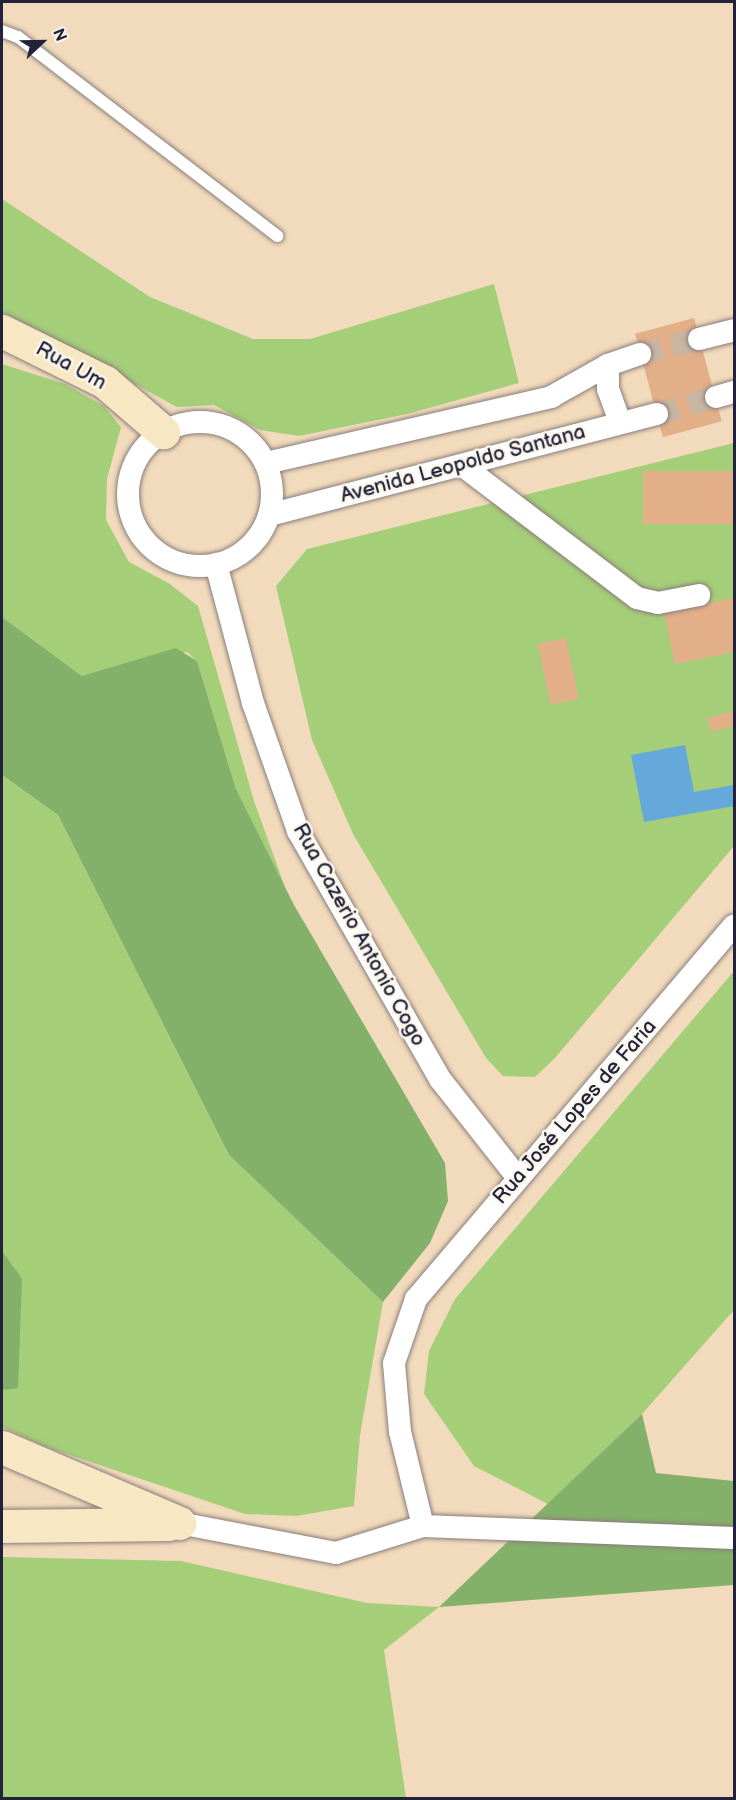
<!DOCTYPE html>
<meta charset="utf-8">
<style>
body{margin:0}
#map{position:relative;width:736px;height:1800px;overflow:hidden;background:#f2dbbc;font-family:"Balsamiq Sans",sans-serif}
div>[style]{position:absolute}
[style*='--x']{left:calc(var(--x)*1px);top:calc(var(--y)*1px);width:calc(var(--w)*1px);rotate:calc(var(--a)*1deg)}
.green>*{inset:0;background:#a5ce79}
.forest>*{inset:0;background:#84b169}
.water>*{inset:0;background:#65a8da}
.building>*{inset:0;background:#e3af89;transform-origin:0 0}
.street-tunnel>*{height:22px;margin-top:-11px;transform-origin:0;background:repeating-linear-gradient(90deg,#c8b6a2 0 22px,transparent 0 33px)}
.roads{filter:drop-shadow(0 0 2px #8a7e7c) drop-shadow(0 0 2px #8a7e7c)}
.lane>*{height:12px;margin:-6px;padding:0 6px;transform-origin:6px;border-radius:6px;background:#fff}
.street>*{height:22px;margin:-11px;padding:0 11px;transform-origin:11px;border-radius:11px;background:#fff}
.street>.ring{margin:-11px;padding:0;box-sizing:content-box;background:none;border:22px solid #fff;border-radius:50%}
.secondary>*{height:33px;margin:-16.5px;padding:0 16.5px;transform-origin:16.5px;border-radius:16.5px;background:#f7e8c3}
span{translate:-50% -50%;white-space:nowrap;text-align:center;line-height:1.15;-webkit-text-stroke:5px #fbf7ec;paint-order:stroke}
.street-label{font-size:21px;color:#22223b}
.frame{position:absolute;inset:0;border:3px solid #22223b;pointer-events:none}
.north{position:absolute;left:12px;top:12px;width:60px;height:60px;-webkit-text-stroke:4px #fbf7ec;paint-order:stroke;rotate:68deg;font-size:16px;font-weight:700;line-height:24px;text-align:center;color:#22223b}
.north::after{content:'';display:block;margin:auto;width:21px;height:27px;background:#22223b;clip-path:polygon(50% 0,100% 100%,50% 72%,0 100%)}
</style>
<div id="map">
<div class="green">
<i style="clip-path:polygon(2px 199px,150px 297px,253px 339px,310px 339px,494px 284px,519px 383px,407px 414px,299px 436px,260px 430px,214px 405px,177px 407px,2px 312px)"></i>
<i style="clip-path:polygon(2px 364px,65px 384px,104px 406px,121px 427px,107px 479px,106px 520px,129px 562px,170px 584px,198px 606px,254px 801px,286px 890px,236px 789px,197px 661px,187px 652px,82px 676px,2px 617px)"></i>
<i style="clip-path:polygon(734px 443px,734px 846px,555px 1058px,535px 1077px,503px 1076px,486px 1058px,353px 834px,312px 740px,276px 586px,307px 549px)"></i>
<i style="clip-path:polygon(2px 775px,58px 815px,229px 1155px,383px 1302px,360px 1435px,354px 1506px,296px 1516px,245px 1514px,49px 1448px,2px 1427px)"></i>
<i style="clip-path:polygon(734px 971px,734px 1310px,642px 1414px,548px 1504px,474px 1466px,424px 1394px,429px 1351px,455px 1299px)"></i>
<i style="clip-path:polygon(2px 1557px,181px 1561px,367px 1603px,439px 1607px,384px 1650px,406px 1798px,2px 1798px)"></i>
</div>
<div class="forest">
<i style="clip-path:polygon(2px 617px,82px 676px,176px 648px,197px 661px,236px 789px,294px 905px,445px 1163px,448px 1201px,430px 1243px,383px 1302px,229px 1155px,58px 815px,2px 775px)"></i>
<i style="clip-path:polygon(2px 1251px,22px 1279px,18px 1388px,2px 1390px)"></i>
<i style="clip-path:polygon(642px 1414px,656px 1473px,734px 1481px,734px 1585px,439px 1607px)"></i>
</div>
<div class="water">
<i style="clip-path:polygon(685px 745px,694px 792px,734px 785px,734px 806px,644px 822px,631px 755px)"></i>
</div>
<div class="building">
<i style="left:694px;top:318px;width:107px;height:61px;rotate:75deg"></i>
<i style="left:734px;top:471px;width:53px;height:91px;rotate:90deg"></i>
<i style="clip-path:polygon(734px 598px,734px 652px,675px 664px,664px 612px)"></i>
<i style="left:566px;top:638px;width:62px;height:29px;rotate:78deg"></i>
<i style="clip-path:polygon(734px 711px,734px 726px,711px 732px,707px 718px)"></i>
</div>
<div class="street-tunnel">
<i style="--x:640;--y:354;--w:61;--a:-14.3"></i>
<i style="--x:657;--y:414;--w:61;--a:-16.1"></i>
</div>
<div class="roads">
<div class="lane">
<i style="--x:2;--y:31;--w:17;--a:21"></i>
<i style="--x:18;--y:37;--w:327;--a:37.5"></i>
</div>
<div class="street">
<i style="--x:699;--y:339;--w:36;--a:-14"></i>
<i style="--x:608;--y:365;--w:24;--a:90"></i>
<i style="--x:608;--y:389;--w:35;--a:70"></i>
<i style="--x:716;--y:397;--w:19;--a:-16"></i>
<i class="ring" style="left:128px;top:422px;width:122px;height:122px"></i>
<i style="--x:266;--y:463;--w:293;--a:-13"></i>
<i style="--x:551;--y:397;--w:65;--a:-29.3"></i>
<i style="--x:608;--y:365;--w:34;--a:-19"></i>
<i style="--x:463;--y:466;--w:218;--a:37.2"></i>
<i style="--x:637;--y:598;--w:22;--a:13"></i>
<i style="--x:658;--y:603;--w:42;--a:-11"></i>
<i style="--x:269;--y:515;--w:401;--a:-14.6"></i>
<i style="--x:216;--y:564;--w:144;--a:75.1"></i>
<i style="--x:253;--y:703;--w:136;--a:70.6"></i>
<i style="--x:298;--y:831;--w:286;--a:60.2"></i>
<i style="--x:440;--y:1079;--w:126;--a:51.8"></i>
<i style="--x:179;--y:1523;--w:160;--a:10.8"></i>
<i style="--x:336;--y:1553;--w:91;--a:-17.2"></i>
<i style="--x:423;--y:1526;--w:311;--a:2.2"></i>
<i style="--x:423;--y:1526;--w:97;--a:-103.7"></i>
<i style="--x:400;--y:1432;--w:69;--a:-95"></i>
<i style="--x:394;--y:1363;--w:68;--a:-71"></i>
<i style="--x:416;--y:1299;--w:490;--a:-49.6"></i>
</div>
<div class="secondary">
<i style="--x:2;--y:331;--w:115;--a:26.3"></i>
<i style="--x:105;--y:382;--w:77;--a:40.8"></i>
<i style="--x:2;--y:1447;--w:193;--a:23.2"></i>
<i style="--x:2;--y:1526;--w:166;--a:-0.7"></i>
</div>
</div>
<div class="street-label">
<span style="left:71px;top:366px;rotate:29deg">Rua Um</span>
<span style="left:463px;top:464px;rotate:-15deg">Avenida Leopoldo Santana</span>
<span style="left:359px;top:935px;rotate:61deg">Rua Cazerio Antonio Cogo</span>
<span style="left:575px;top:1112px;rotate:-49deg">Rua José Lopes de Faria</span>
</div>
<div class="frame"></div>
<div class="north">N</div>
</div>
